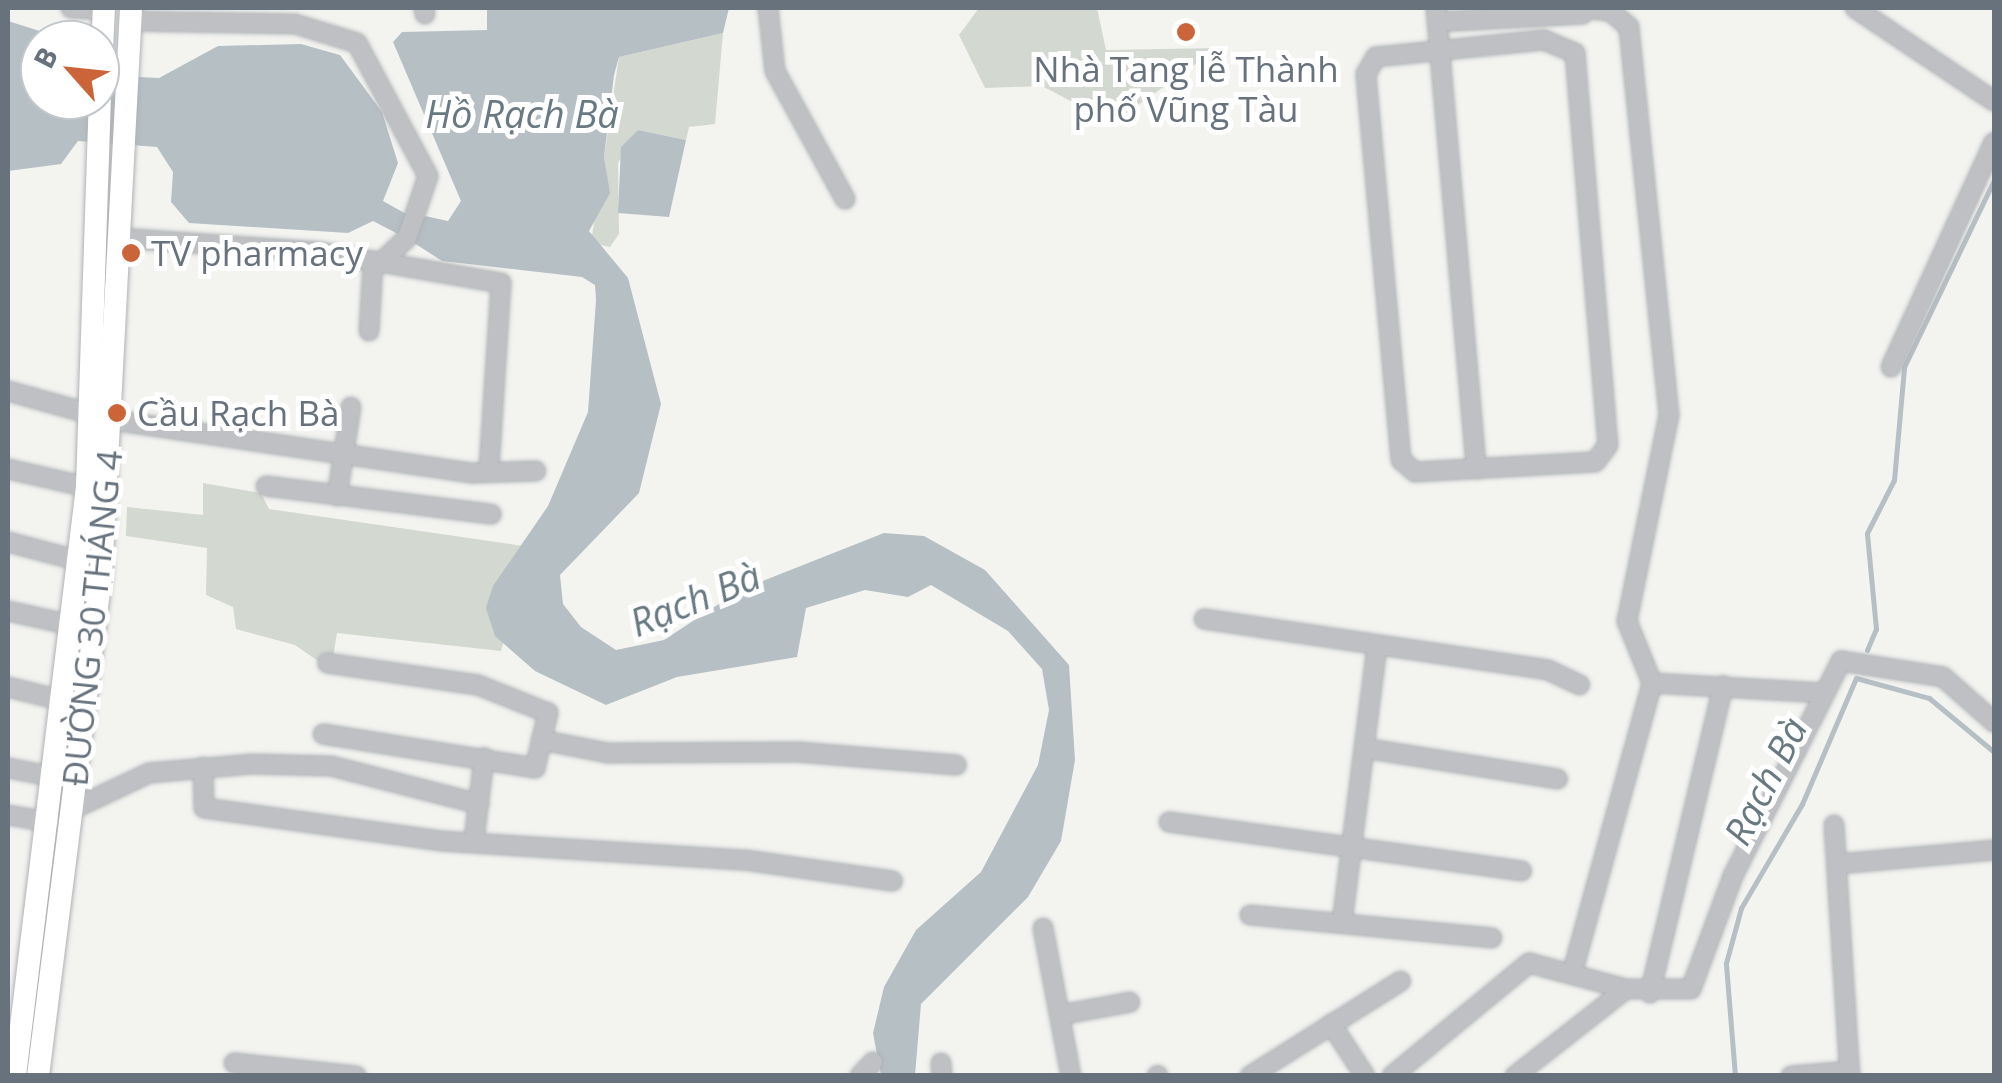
<!DOCTYPE html>
<meta charset="utf-8">
<style>
body{margin:0}
#map{position:relative;width:2002px;height:1083px;overflow:hidden;background:#f3f4f0;font-family:"Open Sans",sans-serif}
div>[style]{position:absolute}
[style*='--x']{left:calc(var(--x)*1px);top:calc(var(--y)*1px);width:calc(var(--w)*1px);rotate:calc(var(--a)*1deg)}
.green>*{inset:0;background:#d3d8d0}
.water>*{inset:0;background:#b6bfc4}
.stream>*{height:5px;margin:-2.5px;padding:0 2.5px;transform-origin:2.5px;border-radius:2.5px;background:#b6bfc4}
.roads{filter:drop-shadow(0 0 2px #afb2b6) drop-shadow(0 0 2px #afb2b6)}
.minor>*{height:18px;margin:-9px;padding:0 9px;transform-origin:9px;border-radius:9px;background:#bec0c3}
.major>*{height:22px;margin:-11px;padding:0 11px;transform-origin:11px;border-radius:11px;background:#fff}
.dots>*{width:28px;height:28px;translate:-50% -50%;box-sizing:border-box;border:5px solid #fff;border-radius:50%}
span{translate:-50% -50%;white-space:nowrap;text-align:center;line-height:1.15;-webkit-text-stroke:10px #fff;paint-order:stroke}
.poi-label{font-size:35px;color:#67727d}
.left{translate:0 -50%;text-align:left}
.street-label{font-size:35px;color:#67727d}
.water-label{font-size:38px;color:#687981;font-style:italic}
.frame{position:absolute;inset:0;border:10px solid #67727d;pointer-events:none}
.north{position:absolute;left:20px;top:20px;width:100px;height:100px;box-sizing:border-box;background:#fff;border:2px solid #c2c7cb;border-radius:50%;rotate:297deg;font-size:28px;font-weight:700;line-height:40px;text-align:center;color:#67727d}
.north::after{content:'';display:block;margin:auto;width:35px;height:45px;background:#cb6439;clip-path:polygon(50% 0,100% 100%,50% 72%,0 100%)}
</style>
<div id="map">
<div class="green">
<i style="clip-path:polygon(979px 8px,1097px 8px,1106px 50px,1218px 48px,1113px 123px,1042px 86px,985px 88px,959px 35px)"></i>
<i style="clip-path:polygon(723px 33px,715px 124px,689px 127px,686px 140px,638px 130px,618px 163px,619px 234px,610px 247px,591px 243px,596px 209px,609px 193px,604px 157px,619px 57px)"></i>
<i style="clip-path:polygon(203px 483px,261px 493px,269px 509px,530px 547px,501px 651px,337px 633px,331px 670px,295px 645px,236px 629px,233px 607px,206px 595px,207px 548px,126px 536px,127px 507px,203px 515px)"></i>
</div>
<div class="water">
<i style="clip-path:polygon(487px 8px,729px 8px,723px 33px,619px 57px,614px 75px,604px 157px,610px 193px,589px 231px,628px 278px,661px 404px,639px 493px,560px 575px,563px 604px,581px 627px,616px 650px,664px 640px,740px 590px,884px 533px,924px 536px,985px 570px,1069px 665px,1075px 760px,1061px 841px,1028px 897px,921px 1004px,915px 1075px,881px 1075px,873px 1033px,884px 987px,916px 930px,981px 872px,1038px 765px,1049px 710px,1042px 669px,1008px 631px,931px 585px,908px 597px,865px 590px,806px 608px,797px 657px,677px 677px,606px 705px,535px 671px,495px 636px,486px 608px,493px 586px,548px 506px,588px 412px,596px 300px,595px 285px,582px 277px,442px 261px,411px 241px,425px 216px,448px 221px,461px 201px,393px 42px,402px 32px,487px 30px)"></i>
<i style="clip-path:polygon(8px 21px,68px 40px,40px 40px,40px 100px,100px 100px,100px 75px,159px 78px,218px 46px,301px 44px,340px 55px,382px 112px,398px 163px,383px 201px,408px 215px,398px 234px,373px 221px,348px 233px,189px 223px,171px 202px,173px 172px,157px 147px,78px 141px,61px 164px,8px 171px)"></i>
<i style="clip-path:polygon(638px 130px,686px 140px,669px 217px,618px 213px,621px 147px)"></i>
</div>
<div class="stream">
<i style="--x:1867;--y:650;--w:23;--a:-67"></i>
<i style="--x:1876;--y:629;--w:96;--a:-95.4"></i>
<i style="--x:1867;--y:533;--w:59;--a:-63"></i>
<i style="--x:1894;--y:480;--w:113;--a:-84.9"></i>
<i style="--x:1904;--y:367;--w:208;--a:-64.3"></i>
<i style="--x:1735;--y:1076;--w:113;--a:-94.6"></i>
<i style="--x:1726;--y:963;--w:57;--a:-74.7"></i>
<i style="--x:1741;--y:908;--w:121;--a:-59.6"></i>
<i style="--x:1802;--y:804;--w:137;--a:-66.8"></i>
<i style="--x:1856;--y:678;--w:76;--a:15.3"></i>
<i style="--x:1929;--y:698;--w:85;--a:39.7"></i>
</div>
<div class="roads">
<div class="minor">
<i style="--x:71;--y:8;--w:33;--a:3"></i>
<i style="--x:424;--y:8;--w:6;--a:81"></i>
<i style="--x:768;--y:8;--w:63;--a:83.7"></i>
<i style="--x:775;--y:71;--w:146;--a:61.3"></i>
<i style="--x:1436;--y:8;--w:463;--a:85"></i>
<i style="--x:1855;--y:8;--w:167;--a:33.8"></i>
<i style="--x:130;--y:21;--w:165;--a:1"></i>
<i style="--x:295;--y:24;--w:65;--a:17"></i>
<i style="--x:357;--y:43;--w:151;--a:61.9"></i>
<i style="--x:428;--y:176;--w:65;--a:108.7"></i>
<i style="--x:407;--y:238;--w:37;--a:137"></i>
<i style="--x:1437;--y:22;--w:146;--a:-3.1"></i>
<i style="--x:1544;--y:40;--w:34;--a:23"></i>
<i style="--x:1575;--y:53;--w:393;--a:85.2"></i>
<i style="--x:1608;--y:445;--w:21;--a:127"></i>
<i style="--x:1595;--y:462;--w:180;--a:176.8"></i>
<i style="--x:1415;--y:472;--w:18;--a:-139"></i>
<i style="--x:1401;--y:460;--w:388;--a:-95.2"></i>
<i style="--x:1366;--y:74;--w:20;--a:-60"></i>
<i style="--x:1376;--y:57;--w:169;--a:-5.8"></i>
<i style="--x:119;--y:238;--w:202;--a:4"></i>
<i style="--x:321;--y:252;--w:183;--a:9.8"></i>
<i style="--x:501;--y:283;--w:184;--a:93.7"></i>
<i style="--x:369;--y:331;--w:68;--a:-86.6"></i>
<i style="--x:1891;--y:367;--w:247;--a:-65.4"></i>
<i style="--x:8;--y:391;--w:108;--a:15.6"></i>
<i style="--x:112;--y:420;--w:364;--a:8.4"></i>
<i style="--x:472;--y:473;--w:64;--a:-1.8"></i>
<i style="--x:8;--y:469;--w:81;--a:12.8"></i>
<i style="--x:266;--y:486;--w:227;--a:7.1"></i>
<i style="--x:337;--y:496;--w:90;--a:-81.1"></i>
<i style="--x:8;--y:542;--w:74;--a:14.8"></i>
<i style="--x:8;--y:611;--w:65;--a:12.5"></i>
<i style="--x:1204;--y:619;--w:348;--a:8.4"></i>
<i style="--x:1548;--y:670;--w:35;--a:25"></i>
<i style="--x:1652;--y:683;--w:172;--a:3.3"></i>
<i style="--x:8;--y:687;--w:58;--a:14"></i>
<i style="--x:323;--y:734;--w:215;--a:9.1"></i>
<i style="--x:535;--y:768;--w:57;--a:-76.7"></i>
<i style="--x:548;--y:713;--w:75;--a:-158.2"></i>
<i style="--x:478;--y:685;--w:152;--a:-171.7"></i>
<i style="--x:541;--y:740;--w:68;--a:11"></i>
<i style="--x:608;--y:753;--w:190;--a:-0.3"></i>
<i style="--x:798;--y:752;--w:159;--a:4.7"></i>
<i style="--x:1364;--y:748;--w:196;--a:9.1"></i>
<i style="--x:203;--y:767;--w:41;--a:88.6"></i>
<i style="--x:204;--y:808;--w:239;--a:7.9"></i>
<i style="--x:441;--y:841;--w:305;--a:3.6"></i>
<i style="--x:745;--y:860;--w:149;--a:8.1"></i>
<i style="--x:8;--y:768;--w:48;--a:10.8"></i>
<i style="--x:73;--y:809;--w:84;--a:-25.3"></i>
<i style="--x:149;--y:773;--w:102;--a:-5"></i>
<i style="--x:251;--y:764;--w:80;--a:1.4"></i>
<i style="--x:331;--y:766;--w:153;--a:14.4"></i>
<i style="--x:8;--y:815;--w:42;--a:9.7"></i>
<i style="--x:1169;--y:822;--w:356;--a:7.9"></i>
<i style="--x:1834;--y:825;--w:252;--a:86.4"></i>
<i style="--x:474;--y:840;--w:83;--a:-83"></i>
<i style="--x:1838;--y:864;--w:157;--a:-5.1"></i>
<i style="--x:1250;--y:915;--w:243;--a:5.4"></i>
<i style="--x:1342;--y:923;--w:280;--a:-82.8"></i>
<i style="--x:1043;--y:928;--w:151;--a:79.3"></i>
<i style="--x:1572;--y:974;--w:302;--a:-74.6"></i>
<i style="--x:1652;--y:683;--w:67;--a:-112"></i>
<i style="--x:1627;--y:621;--w:210;--a:-78.5"></i>
<i style="--x:1669;--y:415;--w:390;--a:-95.9"></i>
<i style="--x:1629;--y:27;--w:25;--a:-140"></i>
<i style="--x:1610;--y:11;--w:31;--a:-174"></i>
<i style="--x:1650;--y:993;--w:316;--a:-76.6"></i>
<i style="--x:1060;--y:1015;--w:71;--a:-10.5"></i>
<i style="--x:1331;--y:1024;--w:62;--a:56.8"></i>
<i style="--x:234;--y:1063;--w:123;--a:6.1"></i>
<i style="--x:941;--y:1063;--w:13;--a:86"></i>
<i style="--x:860;--y:1076;--w:19;--a:-47"></i>
<i style="--x:1157;--y:1076;--w:1;--a:-45"></i>
<i style="--x:1250;--y:1076;--w:178;--a:-32.2"></i>
<i style="--x:1392;--y:1076;--w:178;--a:-39.5"></i>
<i style="--x:1529;--y:963;--w:100;--a:15"></i>
<i style="--x:1626;--y:989;--w:65;--a:0"></i>
<i style="--x:1691;--y:989;--w:121;--a:-69.6"></i>
<i style="--x:1733;--y:876;--w:241;--a:-63.3"></i>
<i style="--x:1841;--y:661;--w:103;--a:8.9"></i>
<i style="--x:1943;--y:677;--w:68;--a:41.4"></i>
<i style="--x:1515;--y:1076;--w:141;--a:-38.1"></i>
<i style="--x:1791;--y:1076;--w:59;--a:-4.8"></i>
</div>
<div class="major">
<i style="--x:100;--y:92;--w:84;--a:-87.3"></i>
<i style="--x:15;--y:1076;--w:593;--a:-83.03"></i>
<i style="--x:87;--y:487;--w:387;--a:-88.1"></i>
<i style="--x:38;--y:1076;--w:505;--a:-82.83"></i>
<i style="--x:101;--y:575;--w:568;--a:-86.97"></i>
</div>
</div>
<div class="dots">
<i style="left:1186px;top:32px;background:#cb6439"></i>
<i style="left:131px;top:253px;background:#cb6439"></i>
<i style="left:117px;top:413px;background:#cb6439"></i>
</div>
<div class="poi-label">
<span style="left:1186px;top:89px">Nhà Tang lễ Thành<br>phố Vũng Tàu</span>
<span class="left" style="left:151px;top:253px">TV pharmacy</span>
<span class="left" style="left:137px;top:413px">Cầu Rạch Bà</span>
</div>
<div class="street-label">
<span style="left:92px;top:618px;rotate:-84deg">ĐƯỜNG 30 THÁNG 4</span>
</div>
<div class="water-label">
<span style="left:522px;top:114px">Hồ Rạch Bà</span>
<span style="left:695px;top:599px;rotate:-22deg">Rạch Bà</span>
<span style="left:1765px;top:781px;rotate:-63deg">Rạch Bà</span>
</div>
<div class="frame"></div>
<div class="north">B</div>
</div>
